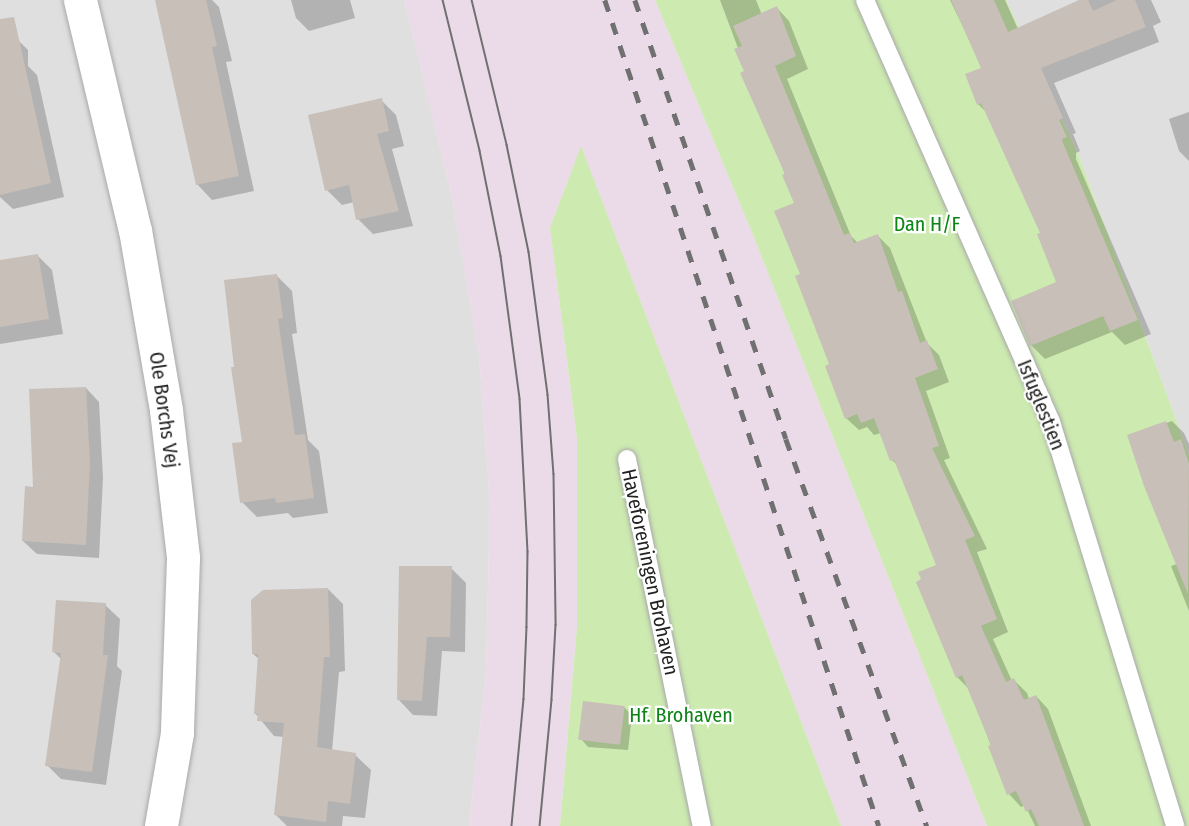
<!DOCTYPE html>
<style>
body{margin:0}
#map{position:relative;width:1189px;height:826px;overflow:hidden;background:#f2efe9;font-family:"Fira Sans Condensed",sans-serif}
div>[style]{position:absolute}
[style*='--x']{left:calc(var(--x)*1px);top:calc(var(--y)*1px);width:calc(var(--w)*1px);rotate:calc(var(--a)*1deg)}
.residential>*{inset:0;background:#e0dfdf}
.industrial>*{inset:0;background:#ebdbe8}
.grass>*{inset:0;background:#cdebb0}
.shadow>*{inset:0;background:#0003}
.building>*{inset:0;background:#c7bfb8;transform-origin:0 0}
.roads{filter:drop-shadow(0 0 2px #a9a9a9) drop-shadow(0 0 2px #a9a9a9)}
.lane>*{height:18px;margin:-9px;padding:0 9px;transform-origin:9px;border-radius:9px;background:#fff}
.street>*{height:33px;margin:-16.5px;padding:0 16.5px;transform-origin:16.5px;border-radius:16.5px;background:#fff}
.tram>*{height:1.5px;margin:-0.75px;padding:0 0.75px;transform-origin:0.75px;border-radius:0.75px;background:#707070}
.rail>*{height:4.5px;margin-top:-2.25px;transform-origin:0;background:repeating-linear-gradient(90deg,#707070 0 12px,transparent 0 24px)}
span{translate:-50% -50%;white-space:nowrap;text-align:center;line-height:1.15;-webkit-text-stroke:4.5px #fff;paint-order:stroke}
.park-label{font-size:20px;color:#0c8416}
.street-label{font-size:20px;color:#222}
</style>
<div id="map">
<div class="residential">
<i style="clip-path:polygon(0 0,404px 0,452px 196px,479px 356px,490px 503px,486px 672px,469px 826px,0 826px)"></i>
<i style="clip-path:polygon(1006px 0,1189px 0,1189px 455px,1078px 154px)"></i>
</div>
<div class="industrial">
<i style="clip-path:polygon(404px 0,655px 0,753px 235px,987px 826px,841px 826px,581px 147px,550px 228px,577px 438px,577px 627px,560px 826px,469px 826px,486px 672px,490px 503px,479px 356px,452px 196px)"></i>
</div>
<div class="grass">
<i style="clip-path:polygon(655px 0,1006px 0,1078px 154px,1189px 455px,1189px 826px,987px 826px,753px 235px)"></i>
<i style="clip-path:polygon(581px 146px,841px 826px,560px 826px,577px 627px,577px 438px,550px 228px)"></i>
</div>
<div class="shadow">
<i style="clip-path:polygon(169px 0,212px 0,219px 7px,232px 61px,226px 62px,254px 191px,212px 200px,197px 184px)"></i>
<i style="clip-path:polygon(291px 0,350px 0,355px 18px,309px 31px,296px 18px)"></i>
<i style="clip-path:polygon(720px 0,756px 0,762px 15px,777px 8px,789px 21px,808px 69px,787px 79px,851px 236px,858px 243px,878px 236px,890px 248px,927px 343px,939px 355px,949px 382px,926px 391px,950px 458px,944px 460px,987px 549px,977px 552px,1008px 632px,993px 639px,1012px 681px,1014px 680px,1027px 693px,1029px 699px,1036px 696px,1048px 709px,1091px 826px,1035px 826px,1025px 805px,1021px 807px,1009px 794px,970px 690px,957px 677px,938px 566px,899px 467px,892px 460px,881px 433px,874px 435px,867px 427px,859px 430px,846px 418px,802px 275px,796px 204px)"></i>
<i style="clip-path:polygon(950px 0,1005px 0,1018px 29px,1083px 0,1151px 0,1161px 22px,1153px 26px,1159px 42px,1054px 83px,1076px 133px,1073px 134px,1080px 151px,1076px 153px,1076px 159px,1151px 334px,1125px 345px,1112px 332px,1045px 359px,1031px 345px,1058px 283px,1042px 234px,988px 114px,978px 104px,983px 68px)"></i>
<i style="clip-path:polygon(14px 36px,28px 50px,28px 66px,37px 75px,64px 197px,13px 209px,0 197px,0 39px)"></i>
<i style="clip-path:polygon(381px 100px,396px 115px,404px 146px,392px 149px,413px 226px,373px 234px,358px 219px,354px 202px,342px 205px,327px 190px)"></i>
<i style="clip-path:polygon(1189px 112px,1189px 161px,1179px 151px,1169px 119px)"></i>
<i style="clip-path:polygon(37px 255px,52px 270px,63px 334px,0 344px,0 261px)"></i>
<i style="clip-path:polygon(277px 276px,292px 291px,297px 333px,292px 334px,308px 440px,319px 451px,328px 513px,293px 518px,288px 513px,257px 517px,242px 502px,244px 443px,236px 368px)"></i>
<i style="clip-path:polygon(86px 388px,99px 402px,103px 478px,99px 558px,37px 554px,23px 541px,34px 488px)"></i>
<i style="clip-path:polygon(1172px 421px,1184px 433px,1189px 444px,1189px 611px,1171px 566px,1177px 564px,1129px 436px)"></i>
<i style="clip-path:polygon(451px 568px,466px 583px,465px 652px,442px 651px,437px 716px,413px 715px,398px 699px)"></i>
<i style="clip-path:polygon(328px 589px,343px 604px,345px 671px,339px 672px,332px 751px,355px 755px,371px 770px,365px 818px,343px 816px,342px 826px,287px 826px,276px 815px,284px 737px,274px 736px,255px 713px,259px 659px,253px 654px)"></i>
<i style="clip-path:polygon(105px 605px,120px 619px,117px 666px,122px 671px,106px 785px,61px 779px,47px 765px,61px 659px,54px 652px)"></i>
<i style="clip-path:polygon(624px 707px,632px 715px,628px 750px,588px 747px,581px 739px)"></i>
</div>
<div class="building">
<i style="clip-path:polygon(155px 0,206px 0,217px 46px,212px 47px,239px 176px,196px 185px)"></i>
<i style="clip-path:polygon(951px 0,994px 0,1008px 32px,1079px 0,1088px 0,1093px 11px,1117px 0,1135px 0,1146px 27px,1041px 68px,1063px 118px,1059px 120px,1067px 137px,1062px 139px,1063px 143px,1138px 320px,1110px 331px,1103px 316px,1030px 346px,1011px 301px,1056px 282px,1037px 234px,1040px 233px,981px 103px,977px 105px,965px 74px,981px 68px)"></i>
<i style="clip-path:polygon(777px 6px,796px 56px,775px 66px,844px 235px,850px 233px,854px 243px,878px 234px,898px 292px,902px 291px,920px 343px,927px 340px,938px 369px,915px 378px,939px 446px,932px 448px,975px 536px,965px 540px,997px 619px,981px 626px,1006px 682px,1014px 678px,1024px 700px,1036px 695px,1084px 826px,1039px 826px,1031px 809px,1026px 812px,1016px 791px,1007px 795px,988px 746px,991px 745px,962px 675px,956px 678px,916px 582px,921px 579px,918px 572px,936px 565px,894px 460px,890px 461px,874px 418px,861px 423px,857px 414px,845px 419px,825px 366px,829px 364px,795px 276px,800px 274px,774px 211px,794px 203px,782px 175px,785px 174px,740px 73px,744px 71px,734px 49px,742px 46px,733px 26px)"></i>
<i style="clip-path:polygon(14px 17px,51px 183px,0 195px,0 19px)"></i>
<i style="clip-path:polygon(382px 98px,389px 131px,377px 134px,399px 211px,356px 220px,349px 185px,325px 191px,308px 115px)"></i>
<i style="clip-path:polygon(38px 254px,49px 319px,0 327px,0 260px)"></i>
<i style="clip-path:polygon(277px 274px,283px 318px,278px 319px,295px 435px,305px 434px,314px 498px,276px 503px,275px 498px,240px 503px,232px 443px,242px 442px,231px 367px,234px 367px,224px 280px)"></i>
<i style="clip-path:polygon(86px 387px,90px 463px,86px 545px,22px 541px,25px 486px,33px 487px,29px 389px)"></i>
<i style="clip-path:polygon(1166px 421px,1174px 442px,1181px 439px,1189px 464px,1188px 594px,1144px 486px,1127px 435px)"></i>
<i style="clip-path:polygon(399px 566px,452px 566px,450px 637px,427px 637px,422px 701px,397px 700px)"></i>
<i style="clip-path:polygon(328px 588px,330px 657px,324px 657px,317px 747px,356px 753px,350px 804px,328px 801px,326px 822px,274px 815px,284px 723px,257px 721px,258px 714px,254px 714px,258px 654px,252px 654px,251px 600px,263px 590px)"></i>
<i style="clip-path:polygon(56px 600px,106px 603px,103px 655px,108px 655px,92px 772px,45px 766px,61px 653px,52px 652px)"></i>
<i style="left:583px;top:701px;width:42px;height:39px;rotate:7deg"></i>
</div>
<div class="roads">
<div class="lane">
<i style="--x:865;--y:0;--w:461;--a:66.2"></i>
<i style="--x:1051;--y:422;--w:423;--a:72.9"></i>
<i style="--x:627;--y:459;--w:375;--a:78.5"></i>
</div>
<div class="street">
<i style="--x:80;--y:0;--w:236;--a:76.6"></i>
<i style="--x:135;--y:230;--w:183;--a:80.2"></i>
<i style="--x:166;--y:410;--w:149;--a:83.4"></i>
<i style="--x:183;--y:558;--w:175;--a:92"></i>
<i style="--x:177;--y:733;--w:94;--a:99.8"></i>
</div>
</div>
<div class="tram">
<i style="--x:443;--y:0;--w:155;--a:76.2"></i>
<i style="--x:480;--y:151;--w:107;--a:78.7"></i>
<i style="--x:501;--y:256;--w:144;--a:82.4"></i>
<i style="--x:520;--y:399;--w:153;--a:87"></i>
<i style="--x:528;--y:552;--w:75;--a:90.8"></i>
<i style="--x:527;--y:627;--w:72;--a:92.4"></i>
<i style="--x:524;--y:699;--w:128;--a:95.4"></i>
<i style="--x:472;--y:0;--w:149;--a:76.4"></i>
<i style="--x:507;--y:145;--w:109;--a:78.4"></i>
<i style="--x:529;--y:252;--w:144;--a:82.4"></i>
<i style="--x:548;--y:395;--w:79;--a:85.7"></i>
<i style="--x:554;--y:474;--w:151;--a:89.2"></i>
<i style="--x:556;--y:625;--w:75;--a:93.1"></i>
<i style="--x:552;--y:700;--w:127;--a:95.4"></i>
</div>
<div class="rail">
<i style="--x:605;--y:0;--w:870;--a:71.65"></i>
<i style="--x:635;--y:0;--w:464;--a:71"></i>
<i style="--x:786;--y:439;--w:412;--a:70"></i>
</div>
<div class="park-label">
<span style="left:927px;top:224px">Dan H/F</span>
<span style="left:681px;top:715px">Hf. Brohaven</span>
</div>
<div class="street-label">
<span style="left:1041px;top:405px;rotate:68deg">Isfuglestien</span>
<span style="left:164px;top:410px;rotate:82deg">Ole Borchs Vej</span>
<span style="left:650px;top:572px;rotate:78deg">Haveforeningen Brohaven</span>
</div>
</div>
